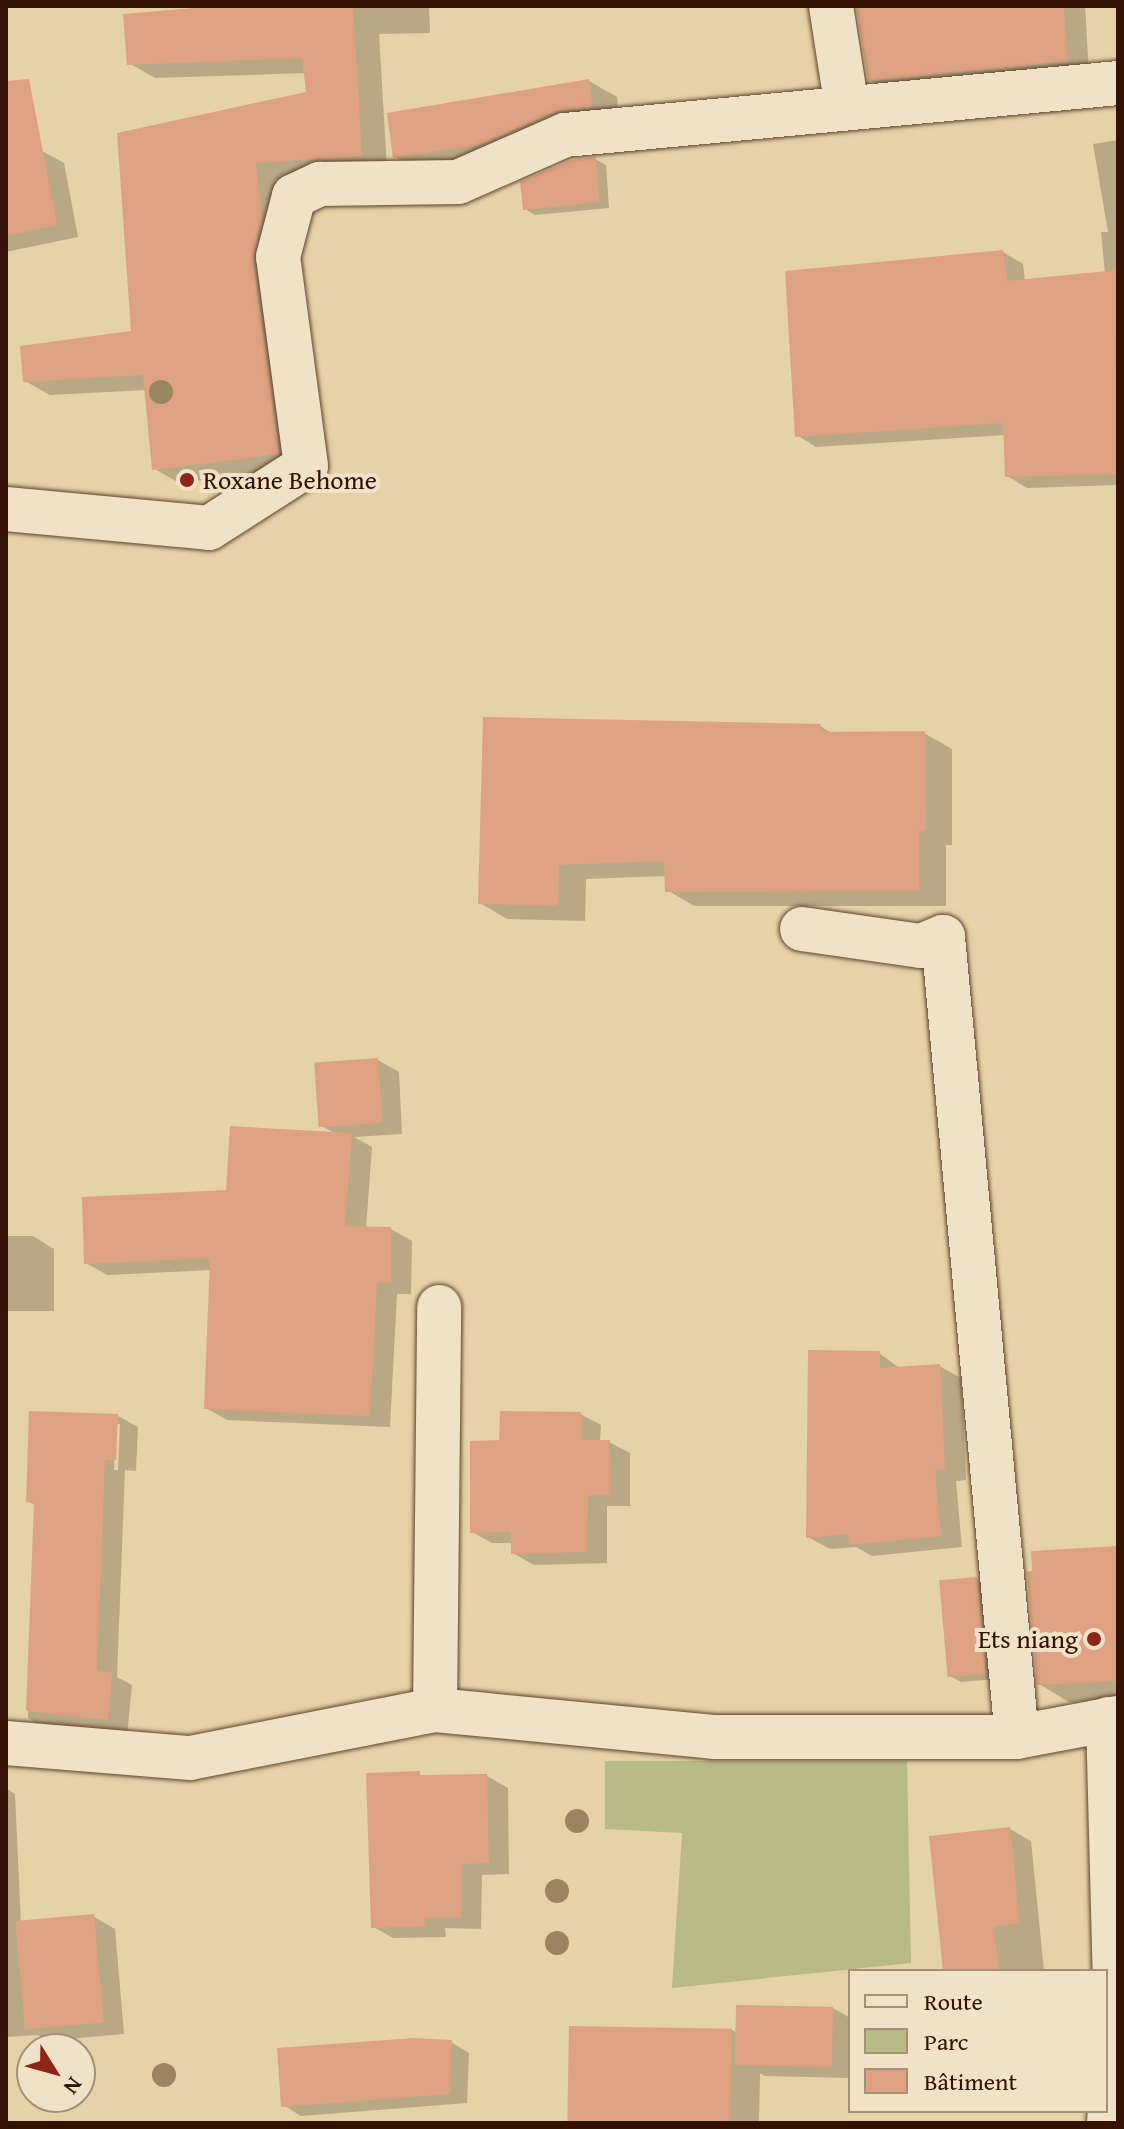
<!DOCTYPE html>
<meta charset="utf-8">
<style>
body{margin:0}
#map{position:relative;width:1124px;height:2129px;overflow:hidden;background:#e6d2a7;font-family:"Gentium Book Plus",serif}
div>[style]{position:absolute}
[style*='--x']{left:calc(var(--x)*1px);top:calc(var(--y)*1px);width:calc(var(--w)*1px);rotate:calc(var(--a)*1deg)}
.green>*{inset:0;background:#b8bb85}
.shadow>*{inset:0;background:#0003}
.building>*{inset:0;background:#dea282;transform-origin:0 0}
.roads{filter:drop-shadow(0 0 2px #60422c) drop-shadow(0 0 2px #60422c)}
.minor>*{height:44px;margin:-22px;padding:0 22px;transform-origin:22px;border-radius:22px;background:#efe2c6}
.trees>*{width:24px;height:24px;margin:-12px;border-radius:50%;background:#9a8462}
.dots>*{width:22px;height:22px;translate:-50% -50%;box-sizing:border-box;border:4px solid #efe2c6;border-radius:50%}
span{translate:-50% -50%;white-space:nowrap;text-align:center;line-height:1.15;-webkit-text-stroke:8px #efe2c6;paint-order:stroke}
.poi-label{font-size:26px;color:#331203}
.left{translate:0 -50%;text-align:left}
.right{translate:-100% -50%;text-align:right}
.frame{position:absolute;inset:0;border:8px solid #331203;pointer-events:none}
.legend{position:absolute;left:848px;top:1969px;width:260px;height:144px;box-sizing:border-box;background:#efe2c6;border:2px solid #a48f78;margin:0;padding:10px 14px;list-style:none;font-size:24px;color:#331203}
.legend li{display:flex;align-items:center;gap:16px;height:40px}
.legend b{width:40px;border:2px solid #a48f78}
.north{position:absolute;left:16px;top:2033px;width:80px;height:80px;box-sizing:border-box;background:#efe2c6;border:2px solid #a48f78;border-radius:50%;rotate:127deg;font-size:22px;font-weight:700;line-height:32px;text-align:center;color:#331203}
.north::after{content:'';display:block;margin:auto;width:28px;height:36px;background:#8f2418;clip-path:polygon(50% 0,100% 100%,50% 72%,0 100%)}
</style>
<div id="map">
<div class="green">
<i style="clip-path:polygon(605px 1761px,907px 1761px,911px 1963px,672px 1988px,682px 1833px,605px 1829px)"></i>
</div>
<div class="shadow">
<i style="clip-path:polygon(241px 6px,429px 6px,430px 33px,379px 34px,387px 169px,281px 177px,304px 467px,179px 483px,153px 468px,147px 390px,50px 395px,25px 381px,133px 333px,119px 134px,308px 94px,305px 73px,155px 78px,129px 63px)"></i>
<i style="clip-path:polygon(858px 6px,1085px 6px,1089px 73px,892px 93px,870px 80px)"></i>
<i style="clip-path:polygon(589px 81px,617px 97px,619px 123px,423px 173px,395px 157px)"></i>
<i style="clip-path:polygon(1118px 140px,1118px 485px,1027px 488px,1007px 476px,1006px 435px,816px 447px,797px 435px,1003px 252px,1023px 264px,1025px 281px,1105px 273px,1101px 232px,1108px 232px,1093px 144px)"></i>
<i style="clip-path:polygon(42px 151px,64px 163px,78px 237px,6px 252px,6px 159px)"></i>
<i style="clip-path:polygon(595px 159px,606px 165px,609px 208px,535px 215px,525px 209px)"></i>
<i style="clip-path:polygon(820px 726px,833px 734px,924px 733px,952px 749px,952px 845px,946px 845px,946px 906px,694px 906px,667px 890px,666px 876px,586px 879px,585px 921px,507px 919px,480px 903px)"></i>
<i style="clip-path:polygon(378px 1060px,399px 1072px,402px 1134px,354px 1137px,372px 1147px,366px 1229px,391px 1229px,412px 1241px,411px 1294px,397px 1294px,390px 1427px,227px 1420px,206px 1408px,212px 1270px,107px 1275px,86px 1263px,336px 1134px,320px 1125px)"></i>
<i style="clip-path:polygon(6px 1236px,33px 1236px,54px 1249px,54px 1311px,6px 1311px)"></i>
<i style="clip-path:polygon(879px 1353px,901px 1369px,939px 1366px,961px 1378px,966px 1480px,956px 1481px,962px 1547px,872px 1556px,856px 1547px,830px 1549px,808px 1537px)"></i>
<i style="clip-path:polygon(580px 1414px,601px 1425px,600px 1442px,609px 1442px,630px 1453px,630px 1506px,607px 1506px,607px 1563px,534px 1565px,513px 1553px,513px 1543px,492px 1543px,472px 1532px,500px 1442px)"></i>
<i style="clip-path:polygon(evenodd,118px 1416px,138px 1427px,136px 1471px,125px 1470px,117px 1677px,132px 1685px,127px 1736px,48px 1730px,28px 1718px,36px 1506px,28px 1501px,118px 1416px,116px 1424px,120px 1424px,118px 1470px,114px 1470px,116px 1424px)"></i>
<i style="clip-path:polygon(1118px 1548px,1118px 1699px,1069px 1702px,1039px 1684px)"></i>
<i style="clip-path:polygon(977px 1579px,987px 1585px,996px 1679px,961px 1682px,950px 1676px)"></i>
<i style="clip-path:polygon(487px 1776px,508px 1788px,509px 1874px,482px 1875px,481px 1929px,445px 1928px,446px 1937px,393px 1938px,372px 1926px)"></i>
<i style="clip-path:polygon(6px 1788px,15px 1794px,21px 1924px,94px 1917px,115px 1929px,124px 2034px,47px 2041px,38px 2035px,6px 2037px)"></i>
<i style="clip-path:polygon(1010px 1829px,1031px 1841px,1044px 1971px,945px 1971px)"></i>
<i style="clip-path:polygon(833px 2008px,850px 2018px,850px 2078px,765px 2076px,760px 2073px,759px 2123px,569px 2123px,732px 2030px,741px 2036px)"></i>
<i style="clip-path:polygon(451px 2042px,469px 2053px,467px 2103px,301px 2116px,283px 2105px)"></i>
</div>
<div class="building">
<i style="clip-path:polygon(217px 6px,353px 6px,362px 156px,256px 163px,262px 219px,253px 260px,279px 454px,152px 470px,143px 375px,23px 382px,20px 346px,131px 331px,117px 133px,306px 92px,302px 58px,127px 65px,123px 14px)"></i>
<i style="clip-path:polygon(856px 6px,1064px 6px,1068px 61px,868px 81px)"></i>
<i style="clip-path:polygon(29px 79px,57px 225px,6px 236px,6px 81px)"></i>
<i style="clip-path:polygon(589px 79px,592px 107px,555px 112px,482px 144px,393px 158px,387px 113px)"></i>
<i style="clip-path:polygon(596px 157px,599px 202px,523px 210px,520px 182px,571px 160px)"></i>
<i style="clip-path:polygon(1003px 250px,1007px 281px,1118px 270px,1118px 337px,1115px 338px,1118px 474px,1005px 477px,1003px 423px,795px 437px,785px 271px)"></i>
<i style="clip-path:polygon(483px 717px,821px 724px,820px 732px,925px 731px,926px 831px,919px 831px,919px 891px,665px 892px,664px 861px,559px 865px,558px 906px,478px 904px)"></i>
<i style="left:378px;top:1058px;width:65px;height:64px;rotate:86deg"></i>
<i style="clip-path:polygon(230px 1126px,352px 1133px,345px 1226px,391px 1227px,391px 1283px,377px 1283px,370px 1416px,204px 1409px,210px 1258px,84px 1264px,82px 1197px,226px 1190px)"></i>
<i style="clip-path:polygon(808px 1350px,880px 1351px,880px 1368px,940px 1364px,945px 1469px,935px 1469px,941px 1536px,849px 1545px,848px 1534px,806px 1538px)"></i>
<i style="clip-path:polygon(29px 1411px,118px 1414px,116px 1460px,105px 1460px,97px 1671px,112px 1672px,108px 1720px,26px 1711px,34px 1503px,26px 1502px)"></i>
<i style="clip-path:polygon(500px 1411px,581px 1412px,581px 1440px,610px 1440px,611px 1495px,588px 1495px,587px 1552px,511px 1554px,511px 1532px,470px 1533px,470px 1441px,499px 1440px)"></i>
<i style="clip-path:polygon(1118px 1546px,1118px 1681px,1037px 1685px,1027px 1572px,1032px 1571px,1031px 1551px)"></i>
<i style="left:977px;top:1577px;width:97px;height:38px;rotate:85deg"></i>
<i style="clip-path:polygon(420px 1771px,420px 1775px,487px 1774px,489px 1863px,461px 1864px,461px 1918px,425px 1917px,425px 1926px,371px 1928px,366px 1773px)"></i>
<i style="clip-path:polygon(1010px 1827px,1020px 1923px,994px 1926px,999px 1971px,943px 1971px,929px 1836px)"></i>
<i style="left:94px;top:1914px;width:109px;height:79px;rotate:85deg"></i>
<i style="left:736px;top:2005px;width:97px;height:60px;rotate:1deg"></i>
<i style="left:569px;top:2026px;width:163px;height:97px;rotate:1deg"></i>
<i style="clip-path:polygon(414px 2038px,452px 2040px,450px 2094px,281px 2107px,277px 2048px)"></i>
</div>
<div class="roads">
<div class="minor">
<i style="--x:831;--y:6;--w:103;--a:81.1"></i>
<i style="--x:6;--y:509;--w:204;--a:5.3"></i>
<i style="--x:209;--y:528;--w:115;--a:-32.6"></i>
<i style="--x:306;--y:466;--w:211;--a:-97.6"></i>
<i style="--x:278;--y:257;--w:63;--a:-75.3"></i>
<i style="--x:294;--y:196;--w:29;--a:-25"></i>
<i style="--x:320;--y:184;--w:138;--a:-0.8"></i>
<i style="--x:458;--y:182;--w:117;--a:-23.7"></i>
<i style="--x:565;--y:135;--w:555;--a:-5.37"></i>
<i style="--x:802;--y:929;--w:120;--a:8.1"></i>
<i style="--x:921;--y:946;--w:24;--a:-22"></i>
<i style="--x:943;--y:937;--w:803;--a:84.72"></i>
<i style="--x:435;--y:1710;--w:403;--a:-89.4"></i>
<i style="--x:1108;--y:1719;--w:308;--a:88.5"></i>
<i style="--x:1116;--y:2027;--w:96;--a:94.2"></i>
<i style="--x:6;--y:1743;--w:185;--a:4.7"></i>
<i style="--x:190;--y:1758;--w:250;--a:-11.1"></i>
<i style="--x:435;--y:1710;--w:282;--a:5.5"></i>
<i style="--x:716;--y:1737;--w:301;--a:0"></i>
<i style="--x:1017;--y:1737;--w:103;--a:-10.7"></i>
</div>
</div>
<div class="trees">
<i style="left:161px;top:392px"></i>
<i style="left:577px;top:1821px"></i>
<i style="left:557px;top:1891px"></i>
<i style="left:557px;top:1943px"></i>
<i style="left:164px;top:2075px"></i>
</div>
<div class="dots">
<i style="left:187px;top:480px;background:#8f2418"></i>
<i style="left:1094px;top:1639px;background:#8f2418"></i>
</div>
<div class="poi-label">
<span class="left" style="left:203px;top:480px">Roxane Behome</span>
<span class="right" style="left:1078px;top:1639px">Ets niang</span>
</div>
<div class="frame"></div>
<ul class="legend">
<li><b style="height:10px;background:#efe2c6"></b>Route</li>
<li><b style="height:22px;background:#b8bb85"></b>Parc</li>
<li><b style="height:22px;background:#dea282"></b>Bâtiment</li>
</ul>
<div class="north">N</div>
</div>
